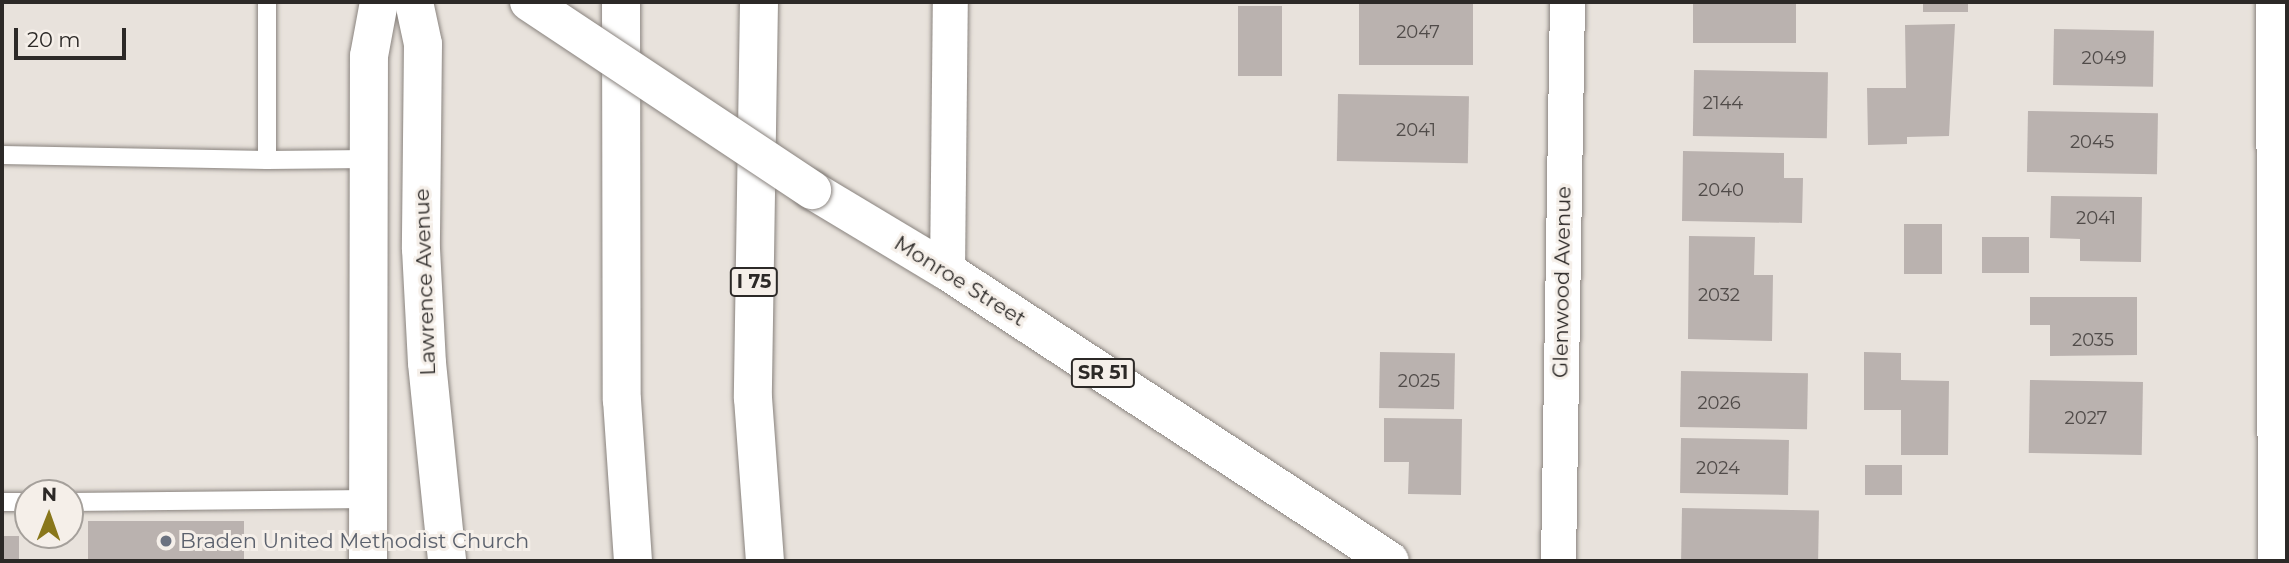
<!DOCTYPE html>
<style>
body{margin:0}
#map{position:relative;width:2289px;height:563px;overflow:hidden;background:#e8e2dc;font-family:Montserrat,sans-serif}
div>[style]{position:absolute}
[style*='--x']{left:calc(var(--x)*1px);top:calc(var(--y)*1px);width:calc(var(--w)*1px);rotate:calc(var(--a)*1deg)}
.building>*{inset:0;background:#bab2af;transform-origin:0 0}
.roads{filter:drop-shadow(0 0 2px #89837e) drop-shadow(0 0 2px #89837e)}
.service>*{height:18px;margin:-9px;padding:0 9px;transform-origin:9px;border-radius:9px;background:#fff}
.minor>*{height:35px;margin:-17.5px;padding:0 17.5px;transform-origin:17.5px;border-radius:17.5px;background:#fff}
.tertiary>*{height:38px;margin:-19px;padding:0 19px;transform-origin:19px;border-radius:19px;background:#fff}
.primary>*{height:38px;margin:-19px;padding:0 19px;transform-origin:19px;border-radius:19px;background:#fff}
.motorway>*{height:38px;margin:-19px;padding:0 19px;transform-origin:19px;border-radius:19px;background:#fff}
.bridges{filter:drop-shadow(0 0 2px #89837e) drop-shadow(0 0 2px #89837e)}
.primary-bridge>*{height:38px;margin:-19px;padding:0 19px;transform-origin:19px;border-radius:19px;background:#fff}
.dots>*{width:19px;height:19px;translate:-50% -50%;box-sizing:border-box;border:4px solid #f5efe9;border-radius:50%}
span{translate:-50% -50%;white-space:nowrap;text-align:center;line-height:1.15;-webkit-text-stroke:6px #f5efe9;paint-order:stroke}
.number-label{font-size:18px;color:#504b49}
.number-label span{-webkit-text-stroke-width:0}
.shield-label span{padding:2px 5px;background:#f5efe9;border:2px solid;border-radius:5px;-webkit-text-stroke-width:0}
.shield-label{font-size:19px;color:#2c2927;font-weight:700}
.street-label{font-size:21px;color:#2c2927}
.worship-label{font-size:21px;color:#5b616d}
.left{translate:0 -50%;text-align:left}
.frame{position:absolute;inset:0;border:4px solid #2c2927;pointer-events:none}
.north{position:absolute;left:14px;top:479px;width:70px;height:70px;box-sizing:border-box;background:#f5efe9;border:2px solid #a5a09b;border-radius:50%;rotate:1deg;font-size:19px;font-weight:700;line-height:28px;text-align:center;color:#2c2927}
.north::after{content:'';display:block;margin:auto;width:24px;height:32px;background:#89771b;clip-path:polygon(50% 0,100% 100%,50% 72%,0 100%)}
.scale{position:absolute;left:14px;top:28px;width:112px;height:32px;box-sizing:border-box;border:4px solid #2c2927;border-top:0;padding-left:9px;font-size:21px;line-height:24px;white-space:nowrap;color:#2c2927;-webkit-text-stroke:5px #f5efe9;paint-order:stroke}
</style>
<div id="map">
<div class="building">
<i style="left:1359px;top:2px;width:114px;height:63px"></i>
<i style="left:1693px;top:2px;width:103px;height:41px"></i>
<i style="left:1923px;top:2px;width:45px;height:10px"></i>
<i style="left:1238px;top:6px;width:44px;height:70px"></i>
<i style="clip-path:polygon(1955px 24px,1949px 136px,1907px 137px,1907px 144px,1868px 145px,1867px 88px,1906px 88px,1905px 25px)"></i>
<i style="left:2054px;top:29px;width:100px;height:56px;rotate:1deg"></i>
<i style="left:1694px;top:70px;width:134px;height:66px;rotate:1deg"></i>
<i style="left:1338px;top:94px;width:131px;height:67px;rotate:1deg"></i>
<i style="left:2028px;top:111px;width:130px;height:61px;rotate:1deg"></i>
<i style="clip-path:polygon(1683px 151px,1784px 153px,1784px 178px,1803px 178px,1802px 223px,1682px 221px)"></i>
<i style="clip-path:polygon(2051px 196px,2142px 197px,2141px 262px,2080px 261px,2080px 239px,2050px 238px)"></i>
<i style="left:1904px;top:224px;width:38px;height:50px"></i>
<i style="clip-path:polygon(1689px 236px,1755px 237px,1754px 275px,1773px 275px,1772px 341px,1688px 339px)"></i>
<i style="left:1982px;top:237px;width:47px;height:36px"></i>
<i style="clip-path:polygon(2030px 297px,2137px 297px,2137px 355px,2050px 356px,2050px 325px,2030px 325px)"></i>
<i style="left:1380px;top:352px;width:75px;height:56px;rotate:1deg"></i>
<i style="clip-path:polygon(1864px 352px,1901px 353px,1901px 380px,1949px 381px,1948px 455px,1901px 455px,1901px 410px,1864px 410px)"></i>
<i style="left:1681px;top:371px;width:127px;height:56px;rotate:1deg"></i>
<i style="left:2030px;top:380px;width:113px;height:73px;rotate:1deg"></i>
<i style="clip-path:polygon(1384px 418px,1462px 419px,1461px 495px,1408px 494px,1409px 462px,1384px 462px)"></i>
<i style="left:1681px;top:438px;width:108px;height:55px;rotate:1deg"></i>
<i style="left:1865px;top:465px;width:37px;height:30px"></i>
<i style="left:1682px;top:508px;width:137px;height:53px;rotate:1deg"></i>
<i style="left:88px;top:521px;width:156px;height:40px"></i>
<i style="left:2px;top:536px;width:17px;height:25px"></i>
</div>
<div class="roads">
<div class="service">
<i style="--x:267;--y:2;--w:158;--a:90"></i>
<i style="--x:267;--y:160;--w:102;--a:-0.6"></i>
<i style="--x:2;--y:155;--w:265;--a:1.1"></i>
<i style="--x:2;--y:502;--w:26;--a:0"></i>
<i style="--x:70;--y:502;--w:298;--a:-0.6"></i>
</div>
<div class="minor">
<i style="--x:2273;--y:2;--w:559;--a:89.8"></i>
<i style="--x:947;--y:271;--w:269;--a:-89.4"></i>
<i style="--x:1558;--y:561;--w:559;--a:-89.08"></i>
</div>
<div class="tertiary">
<i style="--x:414;--y:2;--w:43;--a:77.9"></i>
<i style="--x:423;--y:44;--w:205;--a:90.6"></i>
<i style="--x:421;--y:249;--w:114;--a:87"></i>
<i style="--x:427;--y:363;--w:199;--a:84.2"></i>
<i style="--x:368;--y:561;--w:505;--a:-89.89"></i>
<i style="--x:369;--y:56;--w:55;--a:-79.5"></i>
</div>
<div class="primary">
<i style="--x:812;--y:190;--w:157;--a:31"></i>
<i style="--x:947;--y:271;--w:529;--a:33.21"></i>
</div>
<div class="motorway">
<i style="--x:621;--y:2;--w:398;--a:89.9"></i>
<i style="--x:622;--y:400;--w:161;--a:86.1"></i>
<i style="--x:759;--y:2;--w:396;--a:90.9"></i>
<i style="--x:753;--y:398;--w:163;--a:85.8"></i>
</div>
</div>
<div class="bridges">
<div class="primary-bridge">
<i style="--x:529;--y:2;--w:340;--a:33.6"></i>
</div>
</div>
<div class="dots">
<i style="left:166px;top:541px;background:#6b7280"></i>
</div>
<div class="number-label">
<span style="left:1418px;top:32px">2047</span>
<span style="left:2104px;top:58px">2049</span>
<span style="left:1723px;top:103px">2144</span>
<span style="left:1416px;top:130px">2041</span>
<span style="left:2092px;top:142px">2045</span>
<span style="left:1721px;top:190px">2040</span>
<span style="left:2096px;top:218px">2041</span>
<span style="left:1719px;top:295px">2032</span>
<span style="left:2093px;top:340px">2035</span>
<span style="left:1419px;top:381px">2025</span>
<span style="left:1719px;top:403px">2026</span>
<span style="left:2086px;top:418px">2027</span>
<span style="left:1718px;top:468px">2024</span>
</div>
<div class="shield-label">
<span style="left:754px;top:282px">I 75</span>
<span style="left:1103px;top:373px">SR 51</span>
</div>
<div class="street-label">
<span style="left:960px;top:281px;rotate:32deg">Monroe Street</span>
<span style="left:425px;top:282px;rotate:-92deg">Lawrence Avenue</span>
<span style="left:1562px;top:282px;rotate:-89deg">Glenwood Avenue</span>
</div>
<div class="worship-label">
<span class="left" style="left:180px;top:541px">Braden United Methodist Church</span>
</div>
<div class="frame"></div>
<div class="north">N</div>
<div class="scale">20 m</div>
</div>
